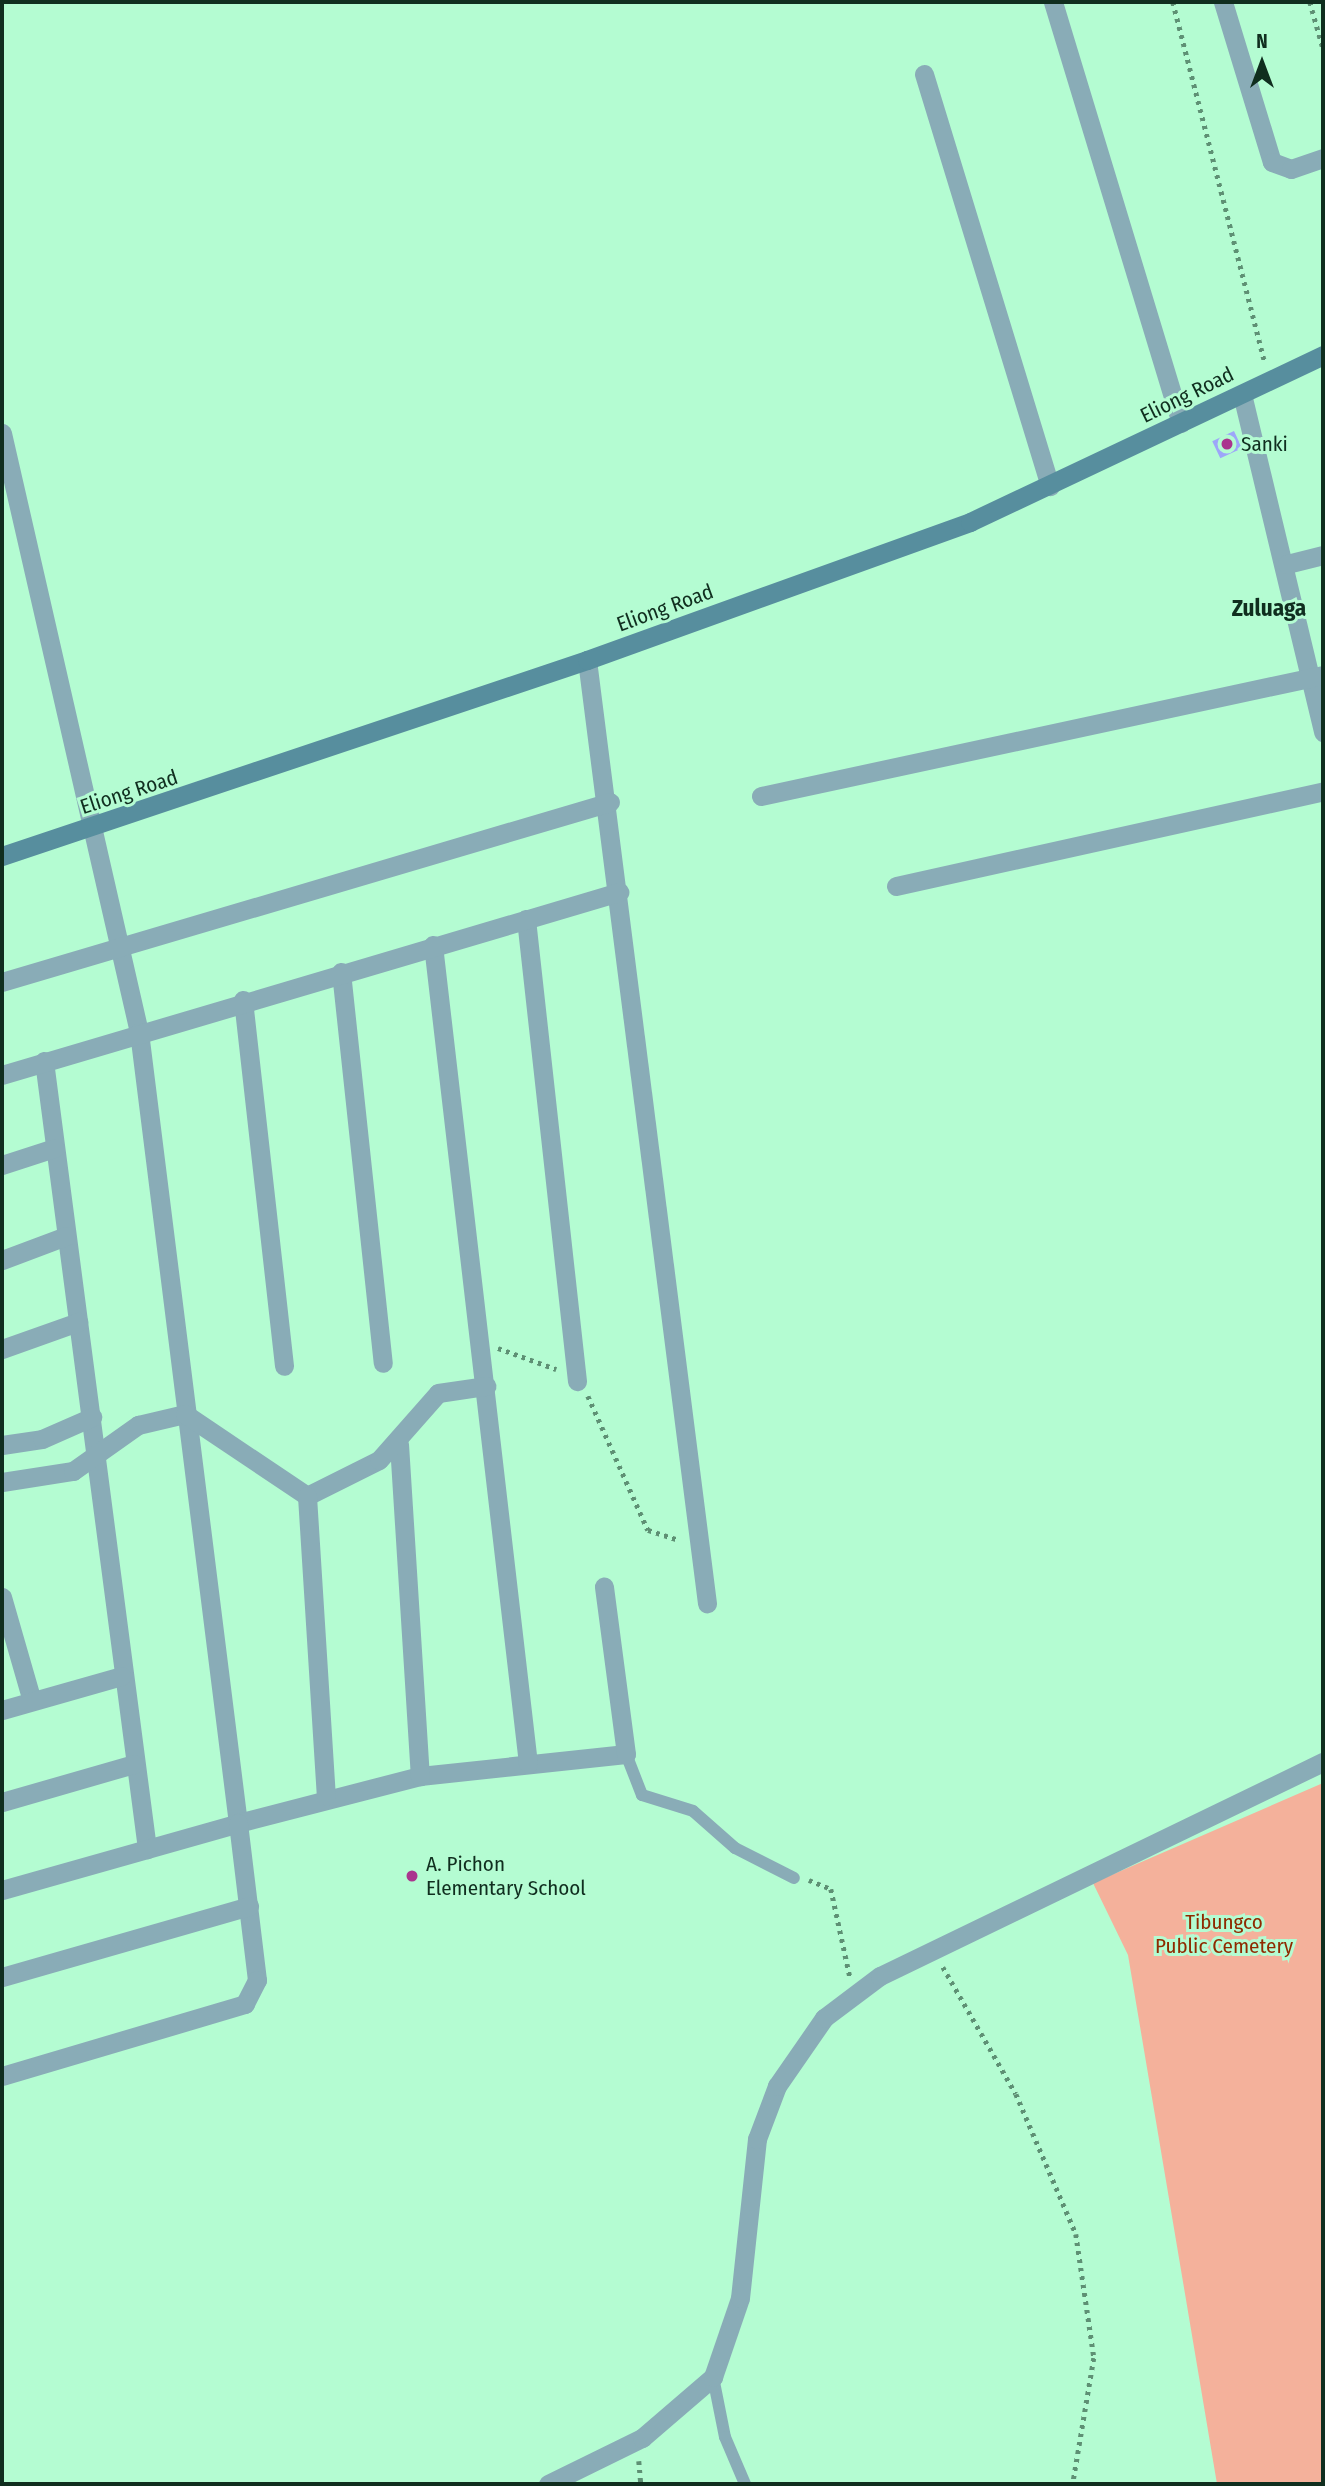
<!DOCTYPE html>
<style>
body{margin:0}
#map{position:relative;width:1325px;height:2486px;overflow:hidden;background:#b4fcd2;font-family:"Fira Sans Condensed",sans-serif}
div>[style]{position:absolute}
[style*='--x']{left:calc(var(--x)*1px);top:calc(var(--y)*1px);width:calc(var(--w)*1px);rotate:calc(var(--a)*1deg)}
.green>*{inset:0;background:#f4b19b}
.building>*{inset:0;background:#9da6f9;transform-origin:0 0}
.path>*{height:4.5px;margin-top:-2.25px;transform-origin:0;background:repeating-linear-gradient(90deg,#5e9074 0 3.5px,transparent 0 8.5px)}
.service>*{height:12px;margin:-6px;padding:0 6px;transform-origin:6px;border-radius:6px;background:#89acb7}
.minor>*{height:19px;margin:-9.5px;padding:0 9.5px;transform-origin:9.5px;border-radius:9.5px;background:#89acb7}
.secondary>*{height:19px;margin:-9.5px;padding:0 9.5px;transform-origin:9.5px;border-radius:9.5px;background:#578e9e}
.dots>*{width:19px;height:19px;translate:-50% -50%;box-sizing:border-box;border:4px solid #b4fcd2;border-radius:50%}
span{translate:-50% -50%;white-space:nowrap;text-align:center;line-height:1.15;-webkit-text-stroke:6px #b4fcd2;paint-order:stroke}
.street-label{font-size:21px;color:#102e1f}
.poi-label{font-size:21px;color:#102e1f}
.left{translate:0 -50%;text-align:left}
.park-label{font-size:21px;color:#8f2a00}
.neighbourhood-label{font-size:23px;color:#102e1f;font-weight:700}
.frame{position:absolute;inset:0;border:4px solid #102e1f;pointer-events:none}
.north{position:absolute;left:1227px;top:28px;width:70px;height:70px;-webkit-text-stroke:5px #b4fcd2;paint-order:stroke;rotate:0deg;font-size:19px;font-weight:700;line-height:28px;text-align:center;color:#102e1f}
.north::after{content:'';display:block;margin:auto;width:24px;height:32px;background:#102e1f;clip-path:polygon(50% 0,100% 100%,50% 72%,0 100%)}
</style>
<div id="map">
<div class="green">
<i style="clip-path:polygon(1323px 1783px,1323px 2484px,1217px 2484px,1128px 1955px,1093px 1883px)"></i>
</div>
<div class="building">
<i style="left:1234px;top:431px;width:19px;height:24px;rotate:65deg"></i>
</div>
<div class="path">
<i style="--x:1173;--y:2;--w:373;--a:75.7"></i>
<i style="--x:1310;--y:2;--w:48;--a:74.2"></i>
<i style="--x:498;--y:1348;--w:62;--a:19.9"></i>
<i style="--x:588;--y:1396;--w:147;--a:65.9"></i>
<i style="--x:648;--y:1530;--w:33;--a:18"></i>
<i style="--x:809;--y:1880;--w:24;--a:22"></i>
<i style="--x:831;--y:1889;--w:90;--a:77.8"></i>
<i style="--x:943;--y:1967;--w:146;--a:60.1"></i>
<i style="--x:1016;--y:2094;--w:152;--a:66.8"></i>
<i style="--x:1076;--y:2234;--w:125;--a:81.7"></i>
<i style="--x:1094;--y:2358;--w:128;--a:99.5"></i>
<i style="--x:639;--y:2461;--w:23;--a:85"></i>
</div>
<div class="service">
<i style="--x:626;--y:1754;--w:44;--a:68.7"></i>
<i style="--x:642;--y:1795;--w:53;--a:17.4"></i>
<i style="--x:693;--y:1811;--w:56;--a:41.4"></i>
<i style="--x:735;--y:1848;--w:66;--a:27"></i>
<i style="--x:713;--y:2377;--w:61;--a:78.7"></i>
<i style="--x:725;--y:2437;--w:51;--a:66.9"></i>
</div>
<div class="minor">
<i style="--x:1053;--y:2;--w:440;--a:73.1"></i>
<i style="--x:1223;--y:2;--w:167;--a:73"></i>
<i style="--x:1272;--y:162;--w:20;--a:20"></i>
<i style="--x:1291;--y:169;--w:34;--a:-19"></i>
<i style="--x:924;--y:74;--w:431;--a:73"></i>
<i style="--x:1242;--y:394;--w:348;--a:76.5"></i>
<i style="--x:2;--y:433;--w:614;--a:77.12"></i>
<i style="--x:139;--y:1032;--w:797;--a:82.87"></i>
<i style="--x:238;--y:1823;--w:188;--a:-14.5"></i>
<i style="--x:420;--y:1776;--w:207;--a:-6.1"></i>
<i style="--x:626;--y:1754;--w:169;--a:-97.5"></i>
<i style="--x:1287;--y:564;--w:37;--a:-14"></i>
<i style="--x:587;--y:660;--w:951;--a:82.75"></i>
<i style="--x:761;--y:796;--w:575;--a:-12.15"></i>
<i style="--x:896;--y:886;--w:437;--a:-12.5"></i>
<i style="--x:526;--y:919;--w:465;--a:83.7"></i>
<i style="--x:433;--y:945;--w:824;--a:83.38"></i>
<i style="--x:341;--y:972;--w:393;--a:83.9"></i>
<i style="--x:2;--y:982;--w:634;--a:-16.49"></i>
<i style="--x:243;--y:1000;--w:368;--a:83.6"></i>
<i style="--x:44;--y:1061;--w:795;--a:82.55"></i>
<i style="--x:2;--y:1075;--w:644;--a:-16.52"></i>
<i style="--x:2;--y:1165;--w:55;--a:-18.1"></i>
<i style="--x:2;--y:1260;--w:68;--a:-20.6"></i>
<i style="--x:2;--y:1349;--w:81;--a:-19.6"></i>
<i style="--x:399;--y:1444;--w:333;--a:86.4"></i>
<i style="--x:2;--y:1445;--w:40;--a:-8.5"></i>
<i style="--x:42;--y:1439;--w:55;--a:-23.7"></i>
<i style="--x:2;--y:1482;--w:72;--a:-8.8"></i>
<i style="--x:73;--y:1471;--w:80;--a:-35.3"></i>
<i style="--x:138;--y:1425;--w:48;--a:-13.2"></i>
<i style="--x:185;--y:1414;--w:147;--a:33.9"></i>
<i style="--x:307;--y:1496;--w:80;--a:-26.6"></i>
<i style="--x:379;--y:1460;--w:89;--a:-48.6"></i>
<i style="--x:438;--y:1393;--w:49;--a:-8.3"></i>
<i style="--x:307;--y:1496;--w:300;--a:86.4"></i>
<i style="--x:2;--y:1597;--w:108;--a:73.9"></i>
<i style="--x:2;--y:1710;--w:124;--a:-15.9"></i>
<i style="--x:2;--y:1802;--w:137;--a:-16.1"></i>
<i style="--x:2;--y:1890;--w:245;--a:-15.8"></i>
<i style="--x:238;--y:1823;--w:158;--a:83.1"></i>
<i style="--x:257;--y:1980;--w:27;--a:117"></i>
<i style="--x:245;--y:2004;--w:253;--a:163.5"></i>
<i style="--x:2;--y:1977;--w:257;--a:-16"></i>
<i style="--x:548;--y:2484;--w:105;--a:-26.1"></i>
<i style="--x:642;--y:2438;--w:94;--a:-40.7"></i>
<i style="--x:713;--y:2377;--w:83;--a:-71.1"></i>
<i style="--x:740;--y:2298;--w:160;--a:-83.9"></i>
<i style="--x:757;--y:2139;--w:57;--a:-69.3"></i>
<i style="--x:777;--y:2086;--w:83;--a:-55.3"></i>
<i style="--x:824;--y:2018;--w:70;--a:-36.9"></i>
<i style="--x:880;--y:1976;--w:492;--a:-25.8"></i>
</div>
<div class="secondary">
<i style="--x:2;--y:856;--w:617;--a:-18.52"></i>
<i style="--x:587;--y:660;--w:407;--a:-19.8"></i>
<i style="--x:970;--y:522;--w:391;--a:-25.3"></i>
</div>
<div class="dots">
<i style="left:1227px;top:444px;background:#aa358e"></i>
<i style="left:412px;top:1876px;background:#aa358e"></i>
</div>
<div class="street-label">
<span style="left:1187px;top:395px;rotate:-26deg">Eliong Road</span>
<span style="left:665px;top:608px;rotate:-20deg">Eliong Road</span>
<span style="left:129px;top:792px;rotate:-18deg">Eliong Road</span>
</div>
<div class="poi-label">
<span class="left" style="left:1241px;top:444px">Sanki</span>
<span class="left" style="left:426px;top:1876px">A. Pichon<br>Elementary School</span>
</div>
<div class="park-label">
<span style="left:1224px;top:1934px">Tibungco<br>Public Cemetery</span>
</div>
<div class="neighbourhood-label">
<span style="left:1269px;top:608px">Zuluaga</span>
</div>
<div class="frame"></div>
<div class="north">N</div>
</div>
